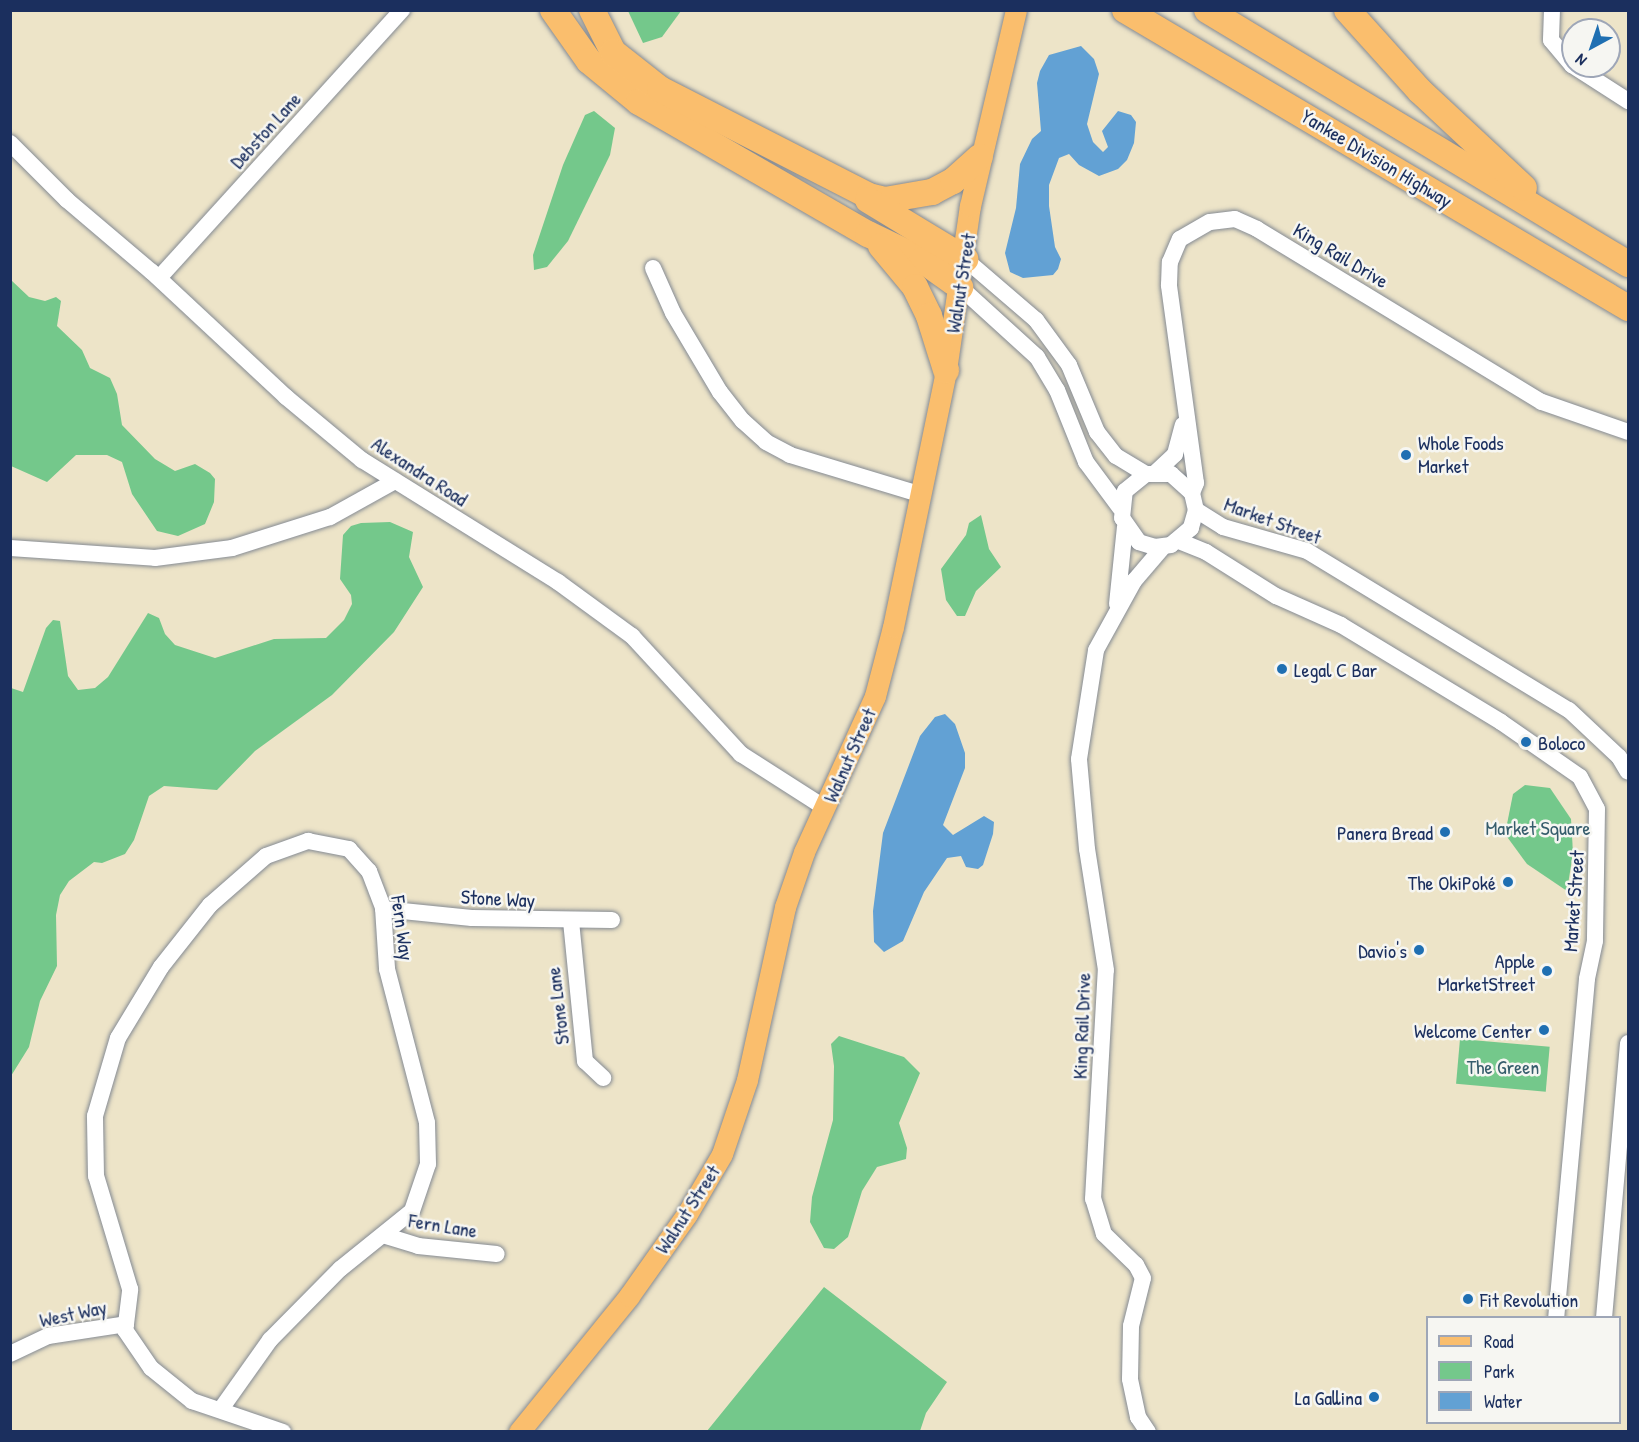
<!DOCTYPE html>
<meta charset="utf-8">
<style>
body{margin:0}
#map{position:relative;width:1639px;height:1442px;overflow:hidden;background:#ede4c8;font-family:"Patrick Hand",sans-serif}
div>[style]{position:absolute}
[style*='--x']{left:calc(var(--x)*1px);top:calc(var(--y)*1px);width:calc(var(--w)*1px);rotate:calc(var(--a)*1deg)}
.green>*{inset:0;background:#74c88b;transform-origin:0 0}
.water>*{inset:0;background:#62a1d4}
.roads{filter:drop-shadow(0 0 2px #848a93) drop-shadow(0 0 2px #848a93)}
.minor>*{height:16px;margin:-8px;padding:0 8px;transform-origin:8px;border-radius:8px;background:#fff}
.major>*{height:21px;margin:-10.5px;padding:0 10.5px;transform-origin:10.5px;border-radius:10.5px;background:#fabe6d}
.highway>*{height:26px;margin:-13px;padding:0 13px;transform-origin:13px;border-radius:13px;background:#fabe6d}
.dots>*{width:16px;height:16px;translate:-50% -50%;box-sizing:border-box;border:3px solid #f6f6f2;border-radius:50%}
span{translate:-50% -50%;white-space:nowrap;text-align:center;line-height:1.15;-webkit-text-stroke:5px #f6f6f2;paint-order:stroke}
.street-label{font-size:20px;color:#1b2f5e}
.poi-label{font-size:20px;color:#1b2f5e}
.left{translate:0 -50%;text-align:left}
.right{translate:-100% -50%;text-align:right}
.park-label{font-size:20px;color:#365d6c}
.frame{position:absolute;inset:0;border:12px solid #1b2f5e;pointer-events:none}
.legend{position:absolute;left:1426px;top:1316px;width:195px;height:108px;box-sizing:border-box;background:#f6f6f2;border:2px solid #9ea6b7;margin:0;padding:8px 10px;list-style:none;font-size:18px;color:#1b2f5e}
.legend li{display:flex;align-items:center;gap:12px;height:30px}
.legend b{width:30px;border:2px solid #9ea6b7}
.north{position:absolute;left:1561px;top:18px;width:60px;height:60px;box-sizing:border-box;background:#f6f6f2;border:2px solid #9ea6b7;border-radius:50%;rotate:220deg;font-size:16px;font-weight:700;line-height:24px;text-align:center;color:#1b2f5e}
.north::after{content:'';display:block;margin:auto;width:21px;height:27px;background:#1f6fb2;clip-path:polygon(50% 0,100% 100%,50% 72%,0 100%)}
</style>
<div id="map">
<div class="green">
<i style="clip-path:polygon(628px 11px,628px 10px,681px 11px,662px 37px,643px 43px)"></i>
<i style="clip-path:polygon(594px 111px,615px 128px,610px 155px,568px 241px,547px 267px,534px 270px,533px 255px,563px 165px,585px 115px)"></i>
<i style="clip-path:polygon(11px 280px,29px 297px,45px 301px,56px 297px,61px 301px,57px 326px,82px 350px,90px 368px,110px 378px,117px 394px,122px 425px,155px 459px,175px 471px,195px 464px,210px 473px,215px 479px,214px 502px,205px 524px,178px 536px,157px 531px,132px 494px,122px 462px,107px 455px,76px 455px,47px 482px,11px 466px)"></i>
<i style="clip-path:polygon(981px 515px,989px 549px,1001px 567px,976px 591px,965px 616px,957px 616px,946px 600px,941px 569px,966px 535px,969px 523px)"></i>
<i style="clip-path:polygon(390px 522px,413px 532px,409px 557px,423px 587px,394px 632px,332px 695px,255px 751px,217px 790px,164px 786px,149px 796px,134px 840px,125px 854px,102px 863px,94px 862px,69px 881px,60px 895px,56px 915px,57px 966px,40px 1001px,29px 1047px,11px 1076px,11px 688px,23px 692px,46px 628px,53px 620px,60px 621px,68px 676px,78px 690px,95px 688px,108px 677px,148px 613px,159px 618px,165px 634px,175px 645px,215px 658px,274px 639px,326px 638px,344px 620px,352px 604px,351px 595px,340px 579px,343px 535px,351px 526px,361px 523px)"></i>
<i style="clip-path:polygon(1525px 785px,1550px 788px,1571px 819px,1573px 853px,1567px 891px,1527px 864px,1505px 834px,1513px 794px)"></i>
<i style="clip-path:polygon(839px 1036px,904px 1057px,920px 1073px,899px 1123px,907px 1148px,906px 1159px,877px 1167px,862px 1191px,848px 1237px,834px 1249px,824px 1248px,810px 1222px,812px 1197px,833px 1120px,834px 1066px,831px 1044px)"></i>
<i style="left:1460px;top:1039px;width:90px;height:45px;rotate:5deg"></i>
<i style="clip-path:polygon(824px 1287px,947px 1382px,926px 1413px,920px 1431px,707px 1431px)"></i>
</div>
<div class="water">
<i style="clip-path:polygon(1081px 46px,1094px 59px,1099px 74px,1087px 124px,1093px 142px,1103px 152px,1108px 147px,1102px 131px,1118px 111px,1131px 115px,1136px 122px,1134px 143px,1127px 160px,1118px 169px,1099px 176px,1079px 165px,1069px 154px,1059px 158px,1049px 185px,1049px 206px,1055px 247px,1061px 259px,1058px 269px,1053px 275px,1023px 278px,1010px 272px,1005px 253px,1016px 208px,1020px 164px,1032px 139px,1041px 131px,1037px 83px,1040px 71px,1049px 55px)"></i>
<i style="clip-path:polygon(945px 714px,955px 724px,965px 753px,965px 768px,943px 825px,953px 835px,984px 816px,994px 822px,993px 834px,983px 865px,978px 869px,966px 867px,961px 856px,947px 858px,924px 892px,903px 941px,884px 952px,874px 942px,873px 911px,883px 833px,920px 736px,935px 717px)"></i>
</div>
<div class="roads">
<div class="minor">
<i style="--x:1552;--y:10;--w:30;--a:92"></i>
<i style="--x:1551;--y:40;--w:33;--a:50"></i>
<i style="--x:1572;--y:65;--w:67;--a:32.7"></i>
<i style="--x:10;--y:143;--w:81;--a:45"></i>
<i style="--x:67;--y:200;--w:111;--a:40.3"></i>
<i style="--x:152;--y:272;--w:183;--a:43"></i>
<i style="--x:286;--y:397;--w:99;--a:39.7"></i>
<i style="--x:362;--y:460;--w:231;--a:31.9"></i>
<i style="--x:558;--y:582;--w:92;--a:36.1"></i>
<i style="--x:632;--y:636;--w:161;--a:47.3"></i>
<i style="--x:741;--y:754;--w:100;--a:32.7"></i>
<i style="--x:965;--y:259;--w:94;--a:40.7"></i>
<i style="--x:1036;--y:320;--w:56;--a:53.7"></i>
<i style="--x:1069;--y:365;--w:73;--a:67.3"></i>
<i style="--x:1097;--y:432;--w:31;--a:52"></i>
<i style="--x:1116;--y:456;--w:35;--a:31"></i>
<i style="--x:1146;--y:474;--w:25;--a:0"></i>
<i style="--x:1171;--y:474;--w:28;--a:42"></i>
<i style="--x:1192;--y:493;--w:17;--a:77"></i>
<i style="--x:1196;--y:510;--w:19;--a:106"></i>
<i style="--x:1191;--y:528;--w:26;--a:140"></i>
<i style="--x:1171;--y:545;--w:16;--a:173"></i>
<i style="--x:1155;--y:547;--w:17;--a:-163"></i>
<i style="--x:1139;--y:542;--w:29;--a:-125"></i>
<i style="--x:1122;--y:518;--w:27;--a:-84"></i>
<i style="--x:1125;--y:491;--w:27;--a:-39"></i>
<i style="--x:653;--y:268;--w:49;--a:66"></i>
<i style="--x:673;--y:313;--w:92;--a:59.3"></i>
<i style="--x:720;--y:392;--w:37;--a:52"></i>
<i style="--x:743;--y:421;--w:31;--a:42"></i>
<i style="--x:766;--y:442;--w:27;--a:28"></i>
<i style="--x:790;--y:455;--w:135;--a:16.8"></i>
<i style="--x:159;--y:278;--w:362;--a:-47.8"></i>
<i style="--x:960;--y:287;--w:104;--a:42.3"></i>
<i style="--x:1037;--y:357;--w:39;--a:59"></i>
<i style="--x:1057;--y:390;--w:78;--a:68.1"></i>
<i style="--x:1086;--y:462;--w:57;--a:53.5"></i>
<i style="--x:1156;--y:472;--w:26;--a:-43"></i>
<i style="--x:1175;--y:454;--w:30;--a:-75"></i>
<i style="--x:1192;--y:493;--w:11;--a:-68"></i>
<i style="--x:1196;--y:483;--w:200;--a:-97.8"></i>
<i style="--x:1169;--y:285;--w:23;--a:-88"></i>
<i style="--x:1170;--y:262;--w:25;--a:-67"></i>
<i style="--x:1180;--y:239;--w:34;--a:-30"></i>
<i style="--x:1210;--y:222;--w:25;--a:-7"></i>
<i style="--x:1235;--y:219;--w:24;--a:24"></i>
<i style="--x:1257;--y:229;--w:333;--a:31.3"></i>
<i style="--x:1542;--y:402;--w:91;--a:19.2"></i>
<i style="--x:1196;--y:510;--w:32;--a:32"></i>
<i style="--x:1223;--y:527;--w:87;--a:15.9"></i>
<i style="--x:1307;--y:551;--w:306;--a:31.3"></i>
<i style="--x:1569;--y:710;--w:69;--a:43.2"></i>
<i style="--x:1619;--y:757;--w:17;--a:59"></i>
<i style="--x:1179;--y:541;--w:29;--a:22"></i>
<i style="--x:1206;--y:552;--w:83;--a:32.2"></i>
<i style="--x:1276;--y:596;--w:71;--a:24"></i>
<i style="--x:1341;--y:625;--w:187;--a:31.2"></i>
<i style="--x:1501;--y:722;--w:96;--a:34.8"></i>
<i style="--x:1580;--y:777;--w:36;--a:62"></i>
<i style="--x:1597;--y:809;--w:132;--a:90.9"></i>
<i style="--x:1595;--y:941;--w:39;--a:102"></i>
<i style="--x:1587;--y:979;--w:340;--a:95.2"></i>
<i style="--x:10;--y:548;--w:145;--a:3.9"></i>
<i style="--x:155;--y:558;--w:78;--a:-7.4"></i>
<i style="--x:232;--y:548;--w:103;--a:-17.6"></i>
<i style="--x:330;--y:517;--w:74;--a:-29"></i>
<i style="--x:1117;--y:604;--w:77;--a:-84.1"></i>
<i style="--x:383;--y:909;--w:89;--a:5.8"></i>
<i style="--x:472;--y:918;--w:140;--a:0.8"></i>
<i style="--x:571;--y:921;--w:141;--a:84.3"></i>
<i style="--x:585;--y:1061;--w:25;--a:43"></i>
<i style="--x:383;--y:1235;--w:37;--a:17"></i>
<i style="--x:418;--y:1246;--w:79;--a:5.8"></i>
<i style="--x:1604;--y:1318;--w:276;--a:-85"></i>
<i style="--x:126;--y:1324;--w:35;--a:-83"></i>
<i style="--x:130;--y:1289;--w:118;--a:-106.7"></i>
<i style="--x:96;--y:1176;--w:60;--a:-91"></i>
<i style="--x:95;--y:1116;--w:81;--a:-73.6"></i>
<i style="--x:118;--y:1038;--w:83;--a:-58.8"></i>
<i style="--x:161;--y:967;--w:79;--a:-51.7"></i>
<i style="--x:210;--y:905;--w:74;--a:-41.2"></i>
<i style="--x:266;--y:856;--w:45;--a:-19.7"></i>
<i style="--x:308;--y:841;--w:42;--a:11"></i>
<i style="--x:349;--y:849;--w:30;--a:48"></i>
<i style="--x:369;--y:871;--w:40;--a:69"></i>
<i style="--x:383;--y:908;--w:61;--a:86.2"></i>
<i style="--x:387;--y:969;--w:159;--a:75.4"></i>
<i style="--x:427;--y:1123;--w:41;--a:88.6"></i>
<i style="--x:428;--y:1164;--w:50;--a:108.8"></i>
<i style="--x:412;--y:1211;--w:92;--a:141.1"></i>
<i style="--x:340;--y:1269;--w:100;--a:134.6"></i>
<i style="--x:270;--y:1340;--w:85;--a:125.4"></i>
<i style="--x:10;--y:1354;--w:42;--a:-25.3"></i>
<i style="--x:48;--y:1336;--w:79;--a:-8.7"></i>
<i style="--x:126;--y:1324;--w:6;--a:99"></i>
<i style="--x:125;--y:1330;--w:46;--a:55.6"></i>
<i style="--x:151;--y:1368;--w:53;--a:38.8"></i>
<i style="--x:192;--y:1401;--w:96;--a:18.8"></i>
<i style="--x:1148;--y:1432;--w:18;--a:-124"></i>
<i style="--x:1138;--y:1417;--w:39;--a:-102"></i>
<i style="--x:1130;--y:1379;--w:53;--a:-88.9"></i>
<i style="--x:1131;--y:1326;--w:49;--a:-76"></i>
<i style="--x:1143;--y:1278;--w:15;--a:-118"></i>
<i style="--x:1136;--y:1265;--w:45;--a:-135.9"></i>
<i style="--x:1104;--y:1234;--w:37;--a:-107"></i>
<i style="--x:1093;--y:1199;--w:229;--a:-86.8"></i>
<i style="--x:1106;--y:970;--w:122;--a:-98.9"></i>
<i style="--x:1087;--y:849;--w:90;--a:-95.1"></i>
<i style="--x:1079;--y:759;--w:110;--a:-81.1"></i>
<i style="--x:1096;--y:650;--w:79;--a:-61.2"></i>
<i style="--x:1134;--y:581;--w:45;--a:-49.5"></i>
</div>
<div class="major">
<i style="--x:519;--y:1432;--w:175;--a:-51"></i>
<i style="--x:629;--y:1296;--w:100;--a:-54.7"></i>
<i style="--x:687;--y:1214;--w:69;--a:-59.7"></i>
<i style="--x:722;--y:1154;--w:78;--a:-71.3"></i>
<i style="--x:747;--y:1080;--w:177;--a:-77.6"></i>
<i style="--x:785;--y:907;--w:58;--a:-70.9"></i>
<i style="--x:804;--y:852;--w:171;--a:-65.5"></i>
<i style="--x:875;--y:696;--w:71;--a:-75.4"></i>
<i style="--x:893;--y:627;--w:262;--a:-78.3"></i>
<i style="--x:946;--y:370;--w:166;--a:-81.7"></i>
<i style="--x:970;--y:206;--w:201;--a:-76.8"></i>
</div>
<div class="highway">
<i style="--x:553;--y:10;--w:62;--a:54.8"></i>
<i style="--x:589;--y:61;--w:65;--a:39.4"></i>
<i style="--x:639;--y:102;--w:264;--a:30"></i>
<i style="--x:868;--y:234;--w:60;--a:25.7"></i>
<i style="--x:922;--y:260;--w:47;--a:35.4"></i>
<i style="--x:592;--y:10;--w:47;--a:63.4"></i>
<i style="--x:613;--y:52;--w:60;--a:38.2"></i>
<i style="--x:660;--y:89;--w:235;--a:27.1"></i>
<i style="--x:869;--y:196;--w:16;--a:14"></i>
<i style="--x:885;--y:200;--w:48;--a:-9.7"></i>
<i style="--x:932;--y:192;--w:24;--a:-28"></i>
<i style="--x:953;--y:181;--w:36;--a:-42"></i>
<i style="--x:1125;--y:10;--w:585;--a:30.64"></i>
<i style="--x:1207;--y:10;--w:492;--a:31.1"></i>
<i style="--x:1347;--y:10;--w:109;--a:48"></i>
<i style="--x:1420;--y:91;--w:142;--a:43"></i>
<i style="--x:868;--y:200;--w:114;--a:31.3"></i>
<i style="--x:881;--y:246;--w:53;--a:50.3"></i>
<i style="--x:915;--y:287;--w:32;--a:64"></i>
<i style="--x:929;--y:316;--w:57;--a:72.5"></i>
</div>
</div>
<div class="dots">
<i style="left:1406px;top:455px;background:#1f6fb2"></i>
<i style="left:1282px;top:669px;background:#1f6fb2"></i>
<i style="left:1526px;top:742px;background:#1f6fb2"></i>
<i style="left:1445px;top:832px;background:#1f6fb2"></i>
<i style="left:1508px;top:882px;background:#1f6fb2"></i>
<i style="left:1419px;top:950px;background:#1f6fb2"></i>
<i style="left:1547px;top:971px;background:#1f6fb2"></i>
<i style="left:1544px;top:1030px;background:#1f6fb2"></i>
<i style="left:1468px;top:1299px;background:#1f6fb2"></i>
<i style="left:1374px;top:1397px;background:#1f6fb2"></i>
</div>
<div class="street-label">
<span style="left:265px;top:130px;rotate:-48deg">Debston Lane</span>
<span style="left:1377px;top:158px;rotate:31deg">Yankee Division Highway</span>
<span style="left:1341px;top:255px;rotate:31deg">King Rail Drive</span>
<span style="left:960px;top:283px;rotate:-81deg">Walnut Street</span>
<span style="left:420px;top:471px;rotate:33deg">Alexandra Road</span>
<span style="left:1273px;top:520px;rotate:20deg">Market Street</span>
<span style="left:849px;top:755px;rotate:-66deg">Walnut Street</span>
<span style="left:498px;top:898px;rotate:3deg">Stone Way</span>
<span style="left:1573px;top:901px;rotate:-86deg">Market Street</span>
<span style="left:403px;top:928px;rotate:82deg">Fern Way</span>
<span style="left:557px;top:1006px;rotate:-97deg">Stone Lane</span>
<span style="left:1081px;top:1026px;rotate:-88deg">King Rail Drive</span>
<span style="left:687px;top:1209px;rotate:-57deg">Walnut Street</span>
<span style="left:443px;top:1225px;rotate:9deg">Fern Lane</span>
<span style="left:73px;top:1313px;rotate:-12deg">West Way</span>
</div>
<div class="poi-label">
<span class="left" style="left:1418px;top:454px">Whole Foods<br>Market</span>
<span class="left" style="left:1294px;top:669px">Legal C Bar</span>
<span class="left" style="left:1538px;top:742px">Boloco</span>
<span class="right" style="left:1433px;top:832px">Panera Bread</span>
<span class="right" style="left:1496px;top:882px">The OkiPoké</span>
<span class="right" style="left:1407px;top:950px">Davio's</span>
<span class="right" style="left:1535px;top:972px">Apple<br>MarketStreet</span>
<span class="right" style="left:1532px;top:1030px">Welcome Center</span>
<span class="left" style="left:1480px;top:1299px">Fit Revolution</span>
<span class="right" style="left:1362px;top:1397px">La Gallina</span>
</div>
<div class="park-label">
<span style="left:1538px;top:827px">Market Square</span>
<span style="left:1503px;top:1066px">The Green</span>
</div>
<div class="frame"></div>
<ul class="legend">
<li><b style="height:8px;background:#fabe6d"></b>Road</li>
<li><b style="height:16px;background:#74c88b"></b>Park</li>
<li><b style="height:16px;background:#62a1d4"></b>Water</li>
</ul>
<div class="north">N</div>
</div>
